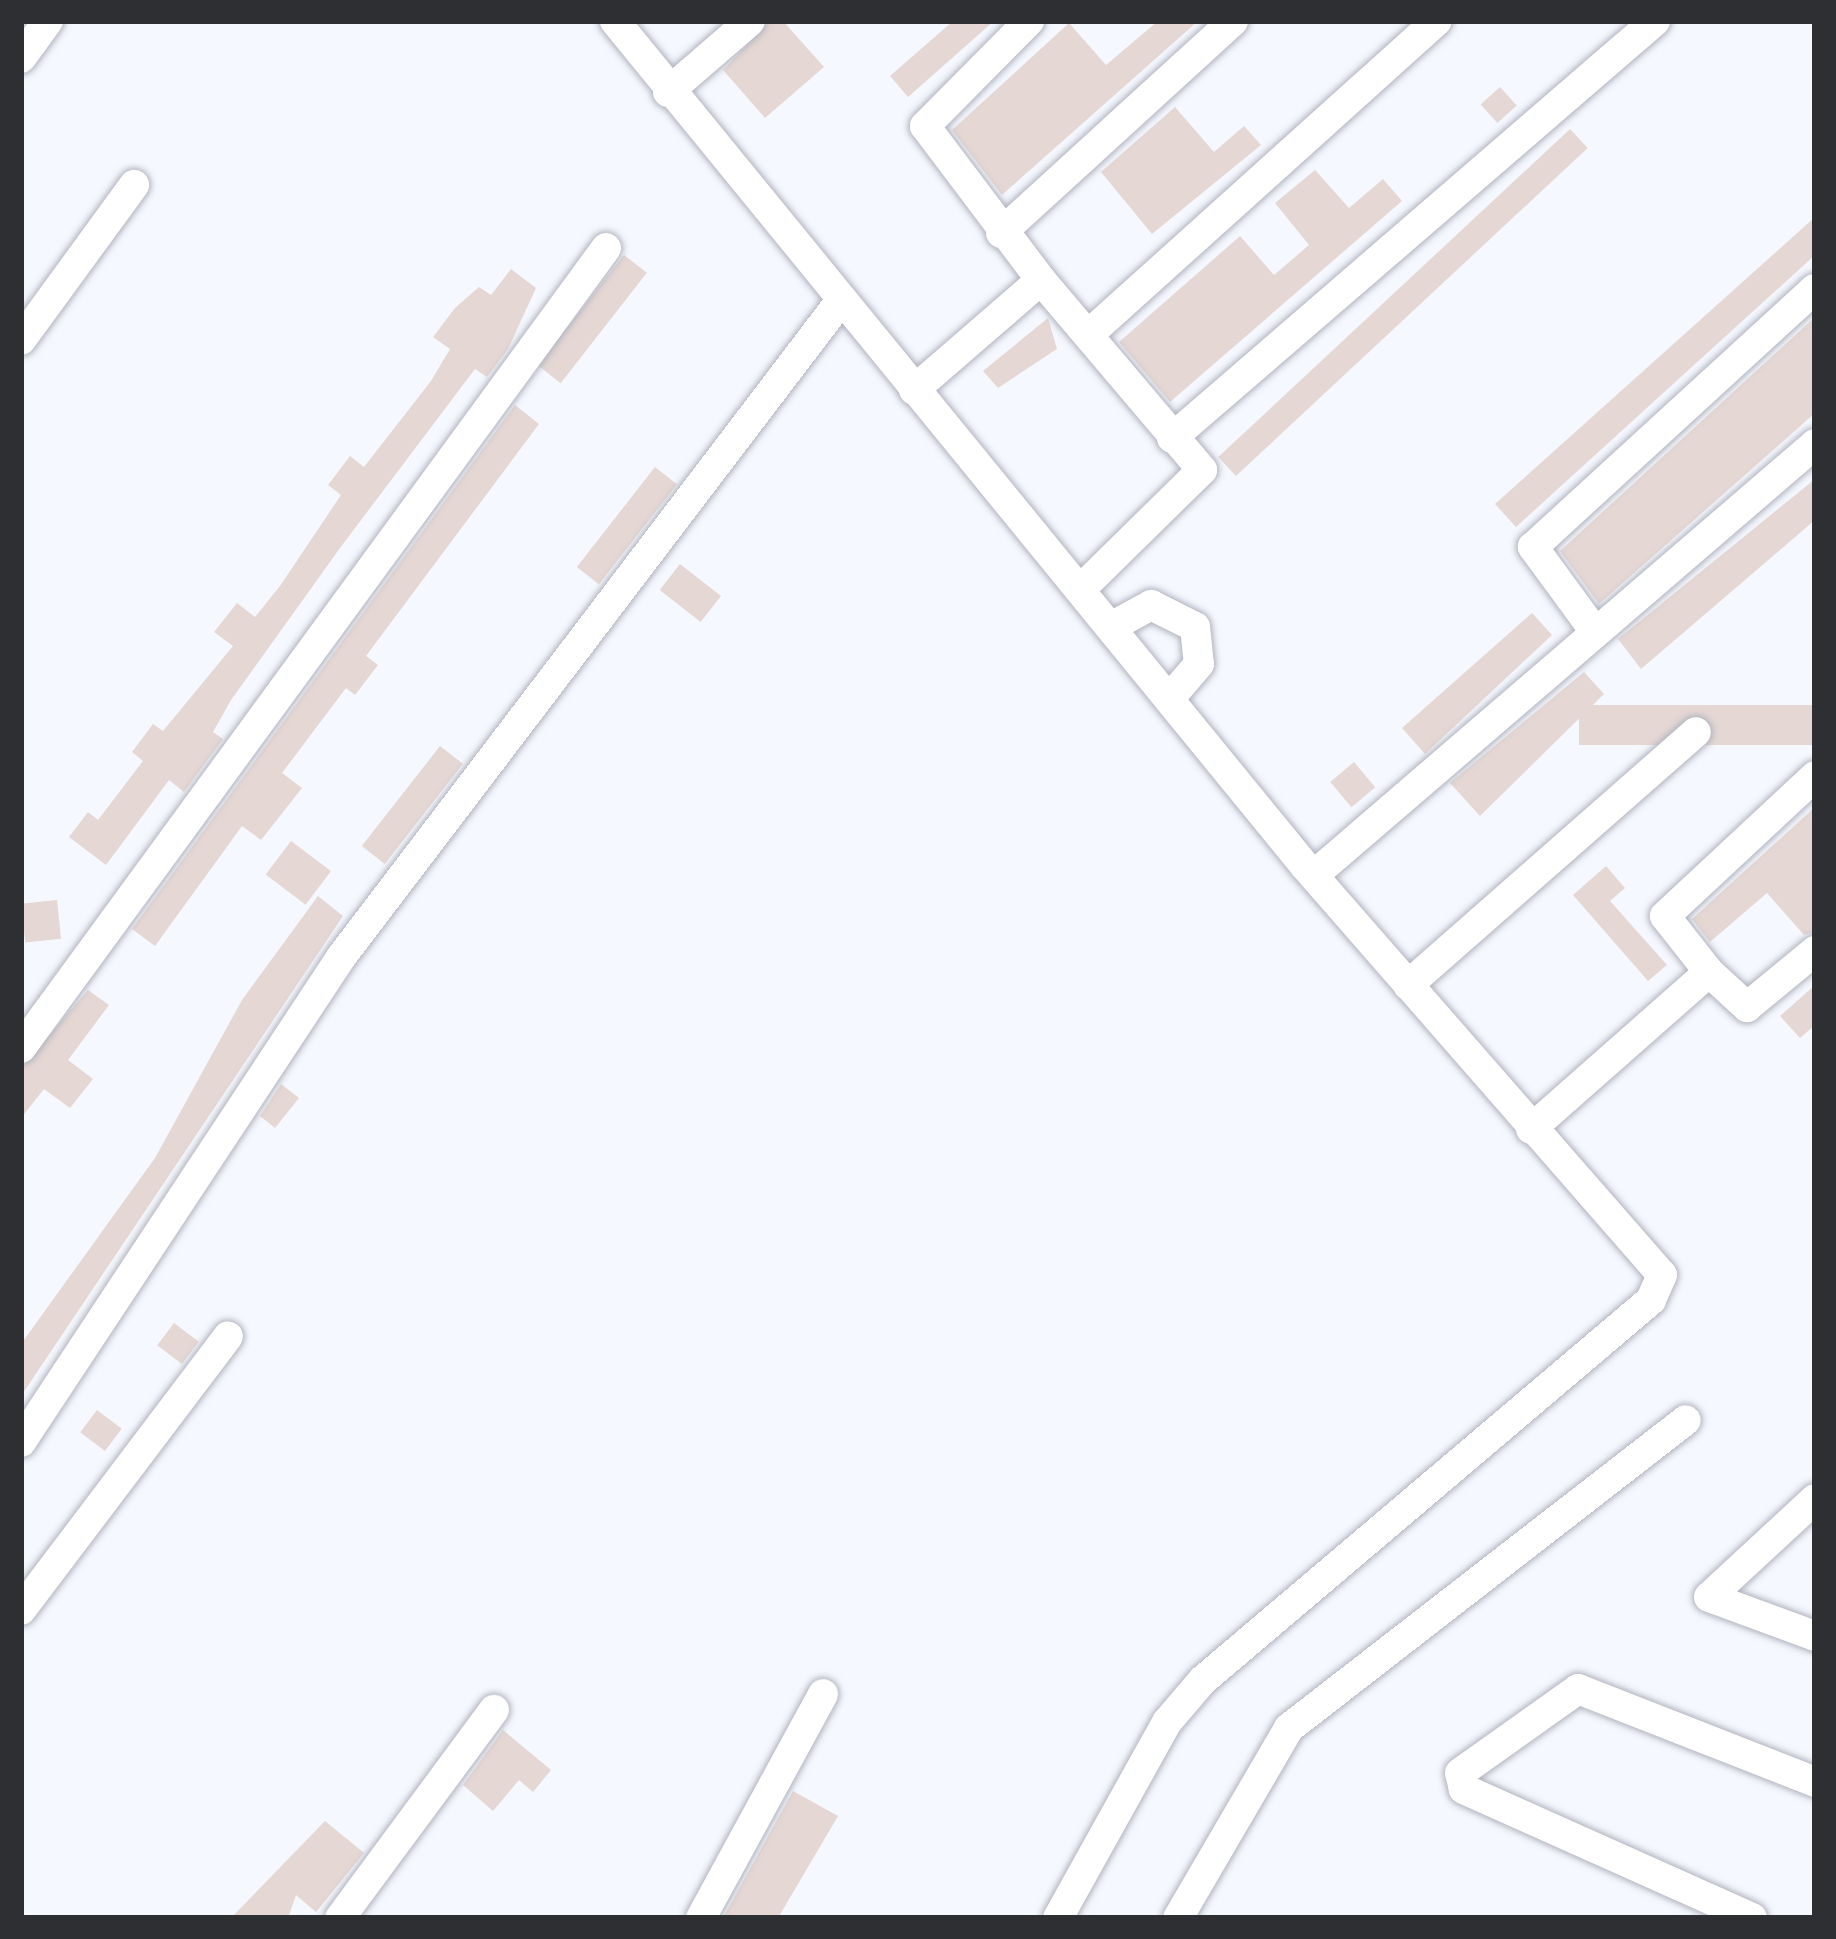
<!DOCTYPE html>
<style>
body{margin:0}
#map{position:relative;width:1836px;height:1939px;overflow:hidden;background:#f5f8fe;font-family:"PT Sans Narrow",sans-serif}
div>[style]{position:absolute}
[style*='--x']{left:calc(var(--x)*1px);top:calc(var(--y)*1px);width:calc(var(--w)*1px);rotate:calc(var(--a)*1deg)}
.building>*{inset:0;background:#e5d7d4;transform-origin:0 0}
.roads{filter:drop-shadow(0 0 3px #b1b4bf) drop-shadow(0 0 3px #b1b4bf)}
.minor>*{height:30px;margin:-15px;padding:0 15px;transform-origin:15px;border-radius:15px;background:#fff}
span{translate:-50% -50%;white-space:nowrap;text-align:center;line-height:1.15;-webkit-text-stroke:12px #fff;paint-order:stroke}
.frame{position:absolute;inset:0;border:24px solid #2d2f33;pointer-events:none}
</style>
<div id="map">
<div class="building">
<i style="clip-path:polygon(770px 21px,783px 21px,824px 67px,765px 118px,723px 70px)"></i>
<i style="clip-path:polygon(953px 21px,994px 21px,908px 97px,890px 76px)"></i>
<i style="clip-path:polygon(1158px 21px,1198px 21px,1002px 195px,952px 130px,1069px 23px,1106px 65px)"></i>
<i style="left:1500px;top:87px;width:25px;height:26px;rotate:48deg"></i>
<i style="clip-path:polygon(1175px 107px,1214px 152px,1244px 126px,1261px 145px,1152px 234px,1101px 172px)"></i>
<i style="left:1570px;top:129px;width:26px;height:481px;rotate:47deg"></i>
<i style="clip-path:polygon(1315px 170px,1349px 208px,1383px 179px,1402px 201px,1170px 402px,1119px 342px,1240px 236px,1274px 275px,1309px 245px,1275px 203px)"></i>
<i style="clip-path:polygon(1815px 217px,1815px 255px,1516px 527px,1495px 504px)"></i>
<i style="left:624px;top:255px;width:29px;height:140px;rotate:38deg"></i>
<i style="clip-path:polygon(511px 269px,536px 288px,508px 349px,487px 377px,475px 369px,340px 548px,231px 700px,213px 732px,223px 739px,184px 792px,169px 780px,106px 865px,69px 837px,88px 812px,98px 820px,143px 761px,132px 752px,153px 724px,163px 731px,233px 646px,214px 632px,237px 603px,255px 617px,280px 586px,341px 495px,328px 485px,350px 456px,364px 467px,431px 381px,450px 349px,433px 337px,455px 308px,479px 287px,491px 295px)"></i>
<i style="clip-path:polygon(1815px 317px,1815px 413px,1599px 604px,1560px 551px)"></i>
<i style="clip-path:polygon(1048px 318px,1057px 349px,998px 388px,983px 371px)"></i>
<i style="clip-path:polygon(515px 405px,539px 424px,366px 656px,378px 665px,355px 695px,346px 688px,282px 773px,302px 788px,261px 840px,242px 826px,155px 946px,132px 929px)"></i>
<i style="left:655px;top:467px;width:28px;height:127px;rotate:38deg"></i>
<i style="clip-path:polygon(1815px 479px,1815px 520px,1641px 669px,1618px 639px)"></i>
<i style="left:680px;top:564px;width:52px;height:33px;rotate:38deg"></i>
<i style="clip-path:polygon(1532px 613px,1552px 635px,1425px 754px,1402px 728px)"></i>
<i style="clip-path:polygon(1584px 672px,1604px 694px,1480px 816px,1450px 783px)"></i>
<i style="left:1815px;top:705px;width:40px;height:236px;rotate:90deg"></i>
<i style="left:440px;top:746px;width:29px;height:127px;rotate:38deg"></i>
<i style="left:1354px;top:762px;width:33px;height:31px;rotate:50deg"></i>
<i style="clip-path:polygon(1815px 807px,1815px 932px,1804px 935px,1767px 893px,1710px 942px,1692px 919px)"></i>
<i style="left:291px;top:841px;width:50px;height:42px;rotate:37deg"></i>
<i style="clip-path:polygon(1606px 866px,1625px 888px,1610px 901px,1667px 965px,1648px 981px,1573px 895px)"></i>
<i style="clip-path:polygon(318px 896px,343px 916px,21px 1396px,21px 1344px,155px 1158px,242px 1000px)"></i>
<i style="left:57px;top:900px;width:39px;height:36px;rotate:84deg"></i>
<i style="clip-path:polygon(1815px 985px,1815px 1025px,1800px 1038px,1780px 1016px)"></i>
<i style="clip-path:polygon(88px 990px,109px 1005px,68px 1060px,93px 1079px,70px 1108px,44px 1089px,21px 1118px,21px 1068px)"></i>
<i style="clip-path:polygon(281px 1084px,299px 1098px,275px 1128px,260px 1116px)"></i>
<i style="left:174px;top:1323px;width:31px;height:28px;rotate:37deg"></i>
<i style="left:97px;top:1410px;width:31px;height:28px;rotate:37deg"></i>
<i style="clip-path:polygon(503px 1730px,551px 1770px,533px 1792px,519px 1780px,493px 1811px,463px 1785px)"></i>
<i style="clip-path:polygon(793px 1791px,838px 1816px,778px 1918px,723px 1918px)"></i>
<i style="clip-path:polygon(325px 1821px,364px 1853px,316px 1912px,296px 1895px,288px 1918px,231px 1918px)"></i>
</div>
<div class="roads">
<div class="minor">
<i style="--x:615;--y:21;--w:1090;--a:50.77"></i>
<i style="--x:1304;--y:865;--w:544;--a:48.87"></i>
<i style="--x:1662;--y:1275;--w:27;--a:114"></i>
<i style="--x:1651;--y:1300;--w:587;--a:139.69"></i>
<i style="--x:1203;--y:1680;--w:55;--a:130.6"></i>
<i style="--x:1167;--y:1722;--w:224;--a:119.1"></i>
<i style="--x:1029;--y:21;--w:148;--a:134.7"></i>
<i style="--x:925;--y:126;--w:193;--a:53"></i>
<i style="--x:21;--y:58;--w:46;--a:-53.9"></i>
<i style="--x:668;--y:92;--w:108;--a:-40.9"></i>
<i style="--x:1001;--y:233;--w:314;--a:-42.4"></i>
<i style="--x:1088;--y:335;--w:469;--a:-42"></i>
<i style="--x:21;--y:340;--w:192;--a:-53.9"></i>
<i style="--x:914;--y:390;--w:168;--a:-40.9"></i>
<i style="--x:1041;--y:280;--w:249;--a:49.7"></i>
<i style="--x:1202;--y:470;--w:171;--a:135.5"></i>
<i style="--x:1172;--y:438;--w:638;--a:-40.81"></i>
<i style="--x:1111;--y:627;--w:46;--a:-28.8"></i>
<i style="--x:1151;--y:605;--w:49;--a:26.6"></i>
<i style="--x:1195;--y:627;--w:37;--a:84"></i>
<i style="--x:1199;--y:664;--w:46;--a:130.6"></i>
<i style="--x:1593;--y:629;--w:102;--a:-126.2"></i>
<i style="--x:1533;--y:547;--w:382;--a:-42.5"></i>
<i style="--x:1314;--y:875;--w:661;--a:-40.7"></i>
<i style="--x:1709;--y:972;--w:52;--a:42.6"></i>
<i style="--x:1747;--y:1007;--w:88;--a:-39.5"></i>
<i style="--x:1408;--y:985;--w:383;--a:-41.3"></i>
<i style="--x:21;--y:1048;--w:991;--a:-53.82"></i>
<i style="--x:1531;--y:1129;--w:237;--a:-41.4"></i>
<i style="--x:1709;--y:972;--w:71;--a:-128.2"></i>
<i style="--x:1665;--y:916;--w:205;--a:-43"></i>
<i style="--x:21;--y:1442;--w:582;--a:-56.56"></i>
<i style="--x:342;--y:956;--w:821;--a:-52.73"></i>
<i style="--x:1815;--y:1499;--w:144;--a:137.2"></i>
<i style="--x:1709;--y:1597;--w:113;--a:20.2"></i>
<i style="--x:21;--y:1610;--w:343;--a:-52.9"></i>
<i style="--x:340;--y:1918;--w:259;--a:-53.5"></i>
<i style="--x:701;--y:1918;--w:255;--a:-61.4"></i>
<i style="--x:1178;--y:1918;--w:220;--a:-59.7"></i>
<i style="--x:1289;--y:1728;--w:502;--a:-37.8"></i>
<i style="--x:1752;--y:1918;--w:316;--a:-155.9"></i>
<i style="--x:1464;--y:1789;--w:16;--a:-104"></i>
<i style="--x:1460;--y:1773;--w:145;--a:-35.4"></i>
<i style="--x:1578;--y:1689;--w:255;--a:21.4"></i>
</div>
</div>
<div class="frame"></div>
</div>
